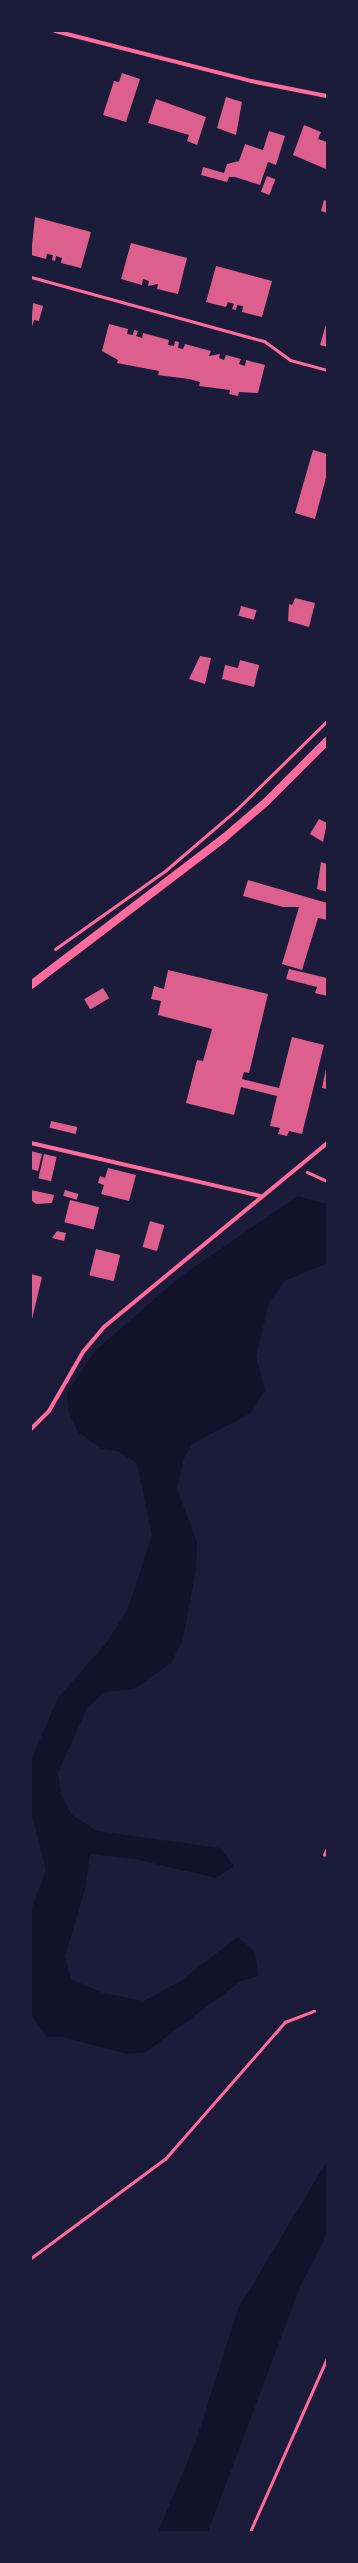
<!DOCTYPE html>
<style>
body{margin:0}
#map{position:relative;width:358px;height:2563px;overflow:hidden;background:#1b1b3a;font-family:"Space Grotesk",sans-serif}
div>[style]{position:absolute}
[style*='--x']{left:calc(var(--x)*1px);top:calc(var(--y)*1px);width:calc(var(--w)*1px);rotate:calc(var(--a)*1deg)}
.water>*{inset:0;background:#12122b}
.building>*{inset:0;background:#dd5f8e;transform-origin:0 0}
.path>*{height:2.5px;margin:-1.25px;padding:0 1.25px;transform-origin:1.25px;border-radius:1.25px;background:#ff6b9d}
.service>*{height:3px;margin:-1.5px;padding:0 1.5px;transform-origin:1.5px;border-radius:1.5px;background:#ff6b9d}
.minor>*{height:4px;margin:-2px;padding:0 2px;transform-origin:2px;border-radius:2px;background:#ff6b9d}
.secondary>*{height:8px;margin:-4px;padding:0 4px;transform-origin:4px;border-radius:4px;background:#ff6b9d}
span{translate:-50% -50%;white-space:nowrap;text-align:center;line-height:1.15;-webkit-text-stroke:4px #1b1b3a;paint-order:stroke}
.frame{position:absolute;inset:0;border:32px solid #1b1b3a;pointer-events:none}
</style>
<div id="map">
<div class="water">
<i style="clip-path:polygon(298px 1196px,327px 1204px,327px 1263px,285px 1281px,269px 1302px,256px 1357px,265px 1390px,251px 1413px,192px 1444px,184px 1458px,177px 1489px,197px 1542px,196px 1569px,183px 1639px,171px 1663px,134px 1689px,105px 1692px,87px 1708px,58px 1773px,61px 1794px,71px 1814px,97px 1831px,220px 1848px,234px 1866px,216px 1878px,135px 1859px,90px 1854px,85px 1889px,65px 1956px,71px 1979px,103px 1993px,144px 2001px,179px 1982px,238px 1937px,255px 1952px,258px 1976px,241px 1981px,146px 2052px,127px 2054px,63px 2037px,47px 2037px,31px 2014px,31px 1910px,46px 1870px,31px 1810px,31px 1760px,58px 1698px,107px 1642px,128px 1609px,152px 1535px,137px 1463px,117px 1451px,102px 1449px,78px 1432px,69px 1413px,67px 1393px,95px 1351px,181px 1276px)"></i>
<i style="clip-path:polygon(327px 2161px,327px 2234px,300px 2287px,208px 2532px,158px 2532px,196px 2441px,238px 2309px)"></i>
</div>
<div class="building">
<i style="clip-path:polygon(122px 73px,140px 79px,126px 122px,103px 115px,114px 81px,119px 82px)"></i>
<i style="clip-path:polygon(226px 97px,242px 102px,236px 135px,217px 128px)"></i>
<i style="clip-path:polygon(156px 99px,206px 117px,197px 145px,187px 141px,189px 135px,148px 123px)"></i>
<i style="clip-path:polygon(304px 125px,321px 132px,318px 139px,327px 142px,326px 169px,293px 155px)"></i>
<i style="clip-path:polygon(269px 131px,285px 136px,276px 165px,268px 162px,260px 185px,235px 177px,229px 177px,227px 182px,201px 175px,203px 167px,224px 173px,227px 164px,239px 161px,245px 144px,263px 150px)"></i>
<i style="left:267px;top:176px;width:9px;height:17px;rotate:21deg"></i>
<i style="clip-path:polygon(324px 200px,327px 201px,327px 213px,321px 211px)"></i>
<i style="clip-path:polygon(35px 217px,91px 232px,81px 268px,61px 263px,62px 258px,56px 256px,55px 261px,52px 260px,53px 255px,47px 254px,46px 259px,31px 255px)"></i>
<i style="clip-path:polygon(131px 243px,187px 258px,178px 294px,157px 289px,158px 284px,148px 286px,149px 281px,143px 279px,142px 285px,121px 279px)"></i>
<i style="clip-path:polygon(216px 266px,272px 281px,262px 317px,242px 312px,243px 306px,237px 305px,236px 310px,232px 309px,234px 304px,228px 302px,226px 307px,206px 302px)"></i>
<i style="clip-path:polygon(33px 303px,43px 306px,39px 321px,34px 320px,31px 330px)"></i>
<i style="clip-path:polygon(327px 321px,327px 347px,320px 345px)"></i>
<i style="clip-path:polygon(109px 324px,128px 329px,127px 334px,133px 335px,134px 330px,138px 331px,136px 336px,142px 338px,143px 333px,169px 340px,168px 345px,174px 346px,175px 341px,179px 342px,178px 348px,183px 349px,185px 344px,211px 351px,209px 356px,220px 354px,219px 358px,224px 360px,226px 355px,241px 359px,239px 364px,245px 366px,246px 360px,265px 365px,258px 393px,239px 392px,238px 396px,229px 394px,230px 390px,199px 386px,200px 382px,189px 379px,158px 375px,159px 371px,117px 363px,118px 360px,102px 351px)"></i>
<i style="clip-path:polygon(313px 450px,327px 454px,327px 474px,315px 519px,295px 513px)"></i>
<i style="clip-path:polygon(295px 598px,315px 603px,309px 627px,288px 621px,289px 604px,292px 605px)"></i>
<i style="left:241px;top:606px;width:16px;height:10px;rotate:15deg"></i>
<i style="clip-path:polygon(200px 656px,211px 658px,205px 684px,189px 679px)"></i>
<i style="clip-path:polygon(240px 660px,259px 665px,254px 687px,222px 679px,225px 665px,238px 668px)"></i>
<i style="clip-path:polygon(319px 819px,327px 823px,323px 842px,310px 834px)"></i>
<i style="clip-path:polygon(321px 862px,327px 864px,327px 892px,317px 889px)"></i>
<i style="clip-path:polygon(248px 880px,327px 903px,327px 920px,318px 918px,302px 970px,282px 964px,299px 907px,283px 907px,243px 896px)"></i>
<i style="clip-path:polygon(289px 969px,327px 978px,327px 996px,315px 993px,317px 987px,286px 979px)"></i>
<i style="clip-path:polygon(168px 970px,268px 994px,249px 1073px,244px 1072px,242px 1079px,279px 1088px,292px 1037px,324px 1045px,302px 1134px,289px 1131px,287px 1136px,278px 1134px,280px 1128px,270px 1126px,277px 1096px,241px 1087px,234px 1115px,186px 1103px,197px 1060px,203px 1061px,212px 1029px,158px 1015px,161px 1001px,151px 999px,154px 986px,164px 989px)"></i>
<i style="left:103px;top:988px;width:12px;height:22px;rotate:59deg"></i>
<i style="clip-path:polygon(326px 1069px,327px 1069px,327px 1089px,322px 1088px)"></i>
<i style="left:51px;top:1121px;width:27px;height:7px;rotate:13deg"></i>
<i style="clip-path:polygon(31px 1151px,42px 1154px,38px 1171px,31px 1169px)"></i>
<i style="left:44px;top:1154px;width:13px;height:25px;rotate:13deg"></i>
<i style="clip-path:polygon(108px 1168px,136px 1175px,129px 1201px,101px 1194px,104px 1185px,98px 1183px,100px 1176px,105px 1178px)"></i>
<i style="clip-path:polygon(31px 1190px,54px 1195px,52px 1203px,36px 1204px,31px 1200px)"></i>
<i style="left:65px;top:1190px;width:14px;height:6px;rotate:17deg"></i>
<i style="left:70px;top:1200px;width:30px;height:23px;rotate:14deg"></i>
<i style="left:150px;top:1221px;width:15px;height:27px;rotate:16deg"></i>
<i style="clip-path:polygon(57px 1231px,66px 1233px,64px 1241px,52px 1238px)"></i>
<i style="left:96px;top:1249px;width:25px;height:27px;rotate:14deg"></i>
<i style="clip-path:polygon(31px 1274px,42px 1277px,32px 1319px,31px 1318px)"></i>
</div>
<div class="path">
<i style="--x:307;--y:1172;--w:22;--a:24"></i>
<i style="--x:324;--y:1855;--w:8;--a:-67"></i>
<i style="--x:31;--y:2258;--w:167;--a:-36.5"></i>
<i style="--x:165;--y:2159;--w:182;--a:-48.8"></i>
<i style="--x:285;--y:2022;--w:31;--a:-21"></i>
<i style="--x:250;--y:2532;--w:190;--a:-66.1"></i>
</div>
<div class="service">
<i style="--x:31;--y:277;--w:242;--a:15.4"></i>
<i style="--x:264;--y:341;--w:32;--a:36"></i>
<i style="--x:290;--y:360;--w:38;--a:15"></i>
<i style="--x:55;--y:949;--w:136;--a:-35.4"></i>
<i style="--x:166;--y:870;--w:92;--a:-40.6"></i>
<i style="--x:236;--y:810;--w:127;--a:-44.4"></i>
</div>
<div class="minor">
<i style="--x:55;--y:31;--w:202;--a:14.3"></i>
<i style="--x:251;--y:81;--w:77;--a:11.2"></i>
<i style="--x:31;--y:1143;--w:235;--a:13"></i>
<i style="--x:31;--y:1429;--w:25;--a:-45"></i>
<i style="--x:49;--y:1411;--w:68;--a:-60"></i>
<i style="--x:83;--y:1352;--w:33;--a:-50"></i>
<i style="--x:104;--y:1327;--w:289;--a:-39.5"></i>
</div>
<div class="secondary">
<i style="--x:31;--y:985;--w:243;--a:-37.3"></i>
<i style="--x:224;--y:838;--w:55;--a:-40.6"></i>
<i style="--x:266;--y:802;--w:86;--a:-45"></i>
</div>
<div class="frame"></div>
</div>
